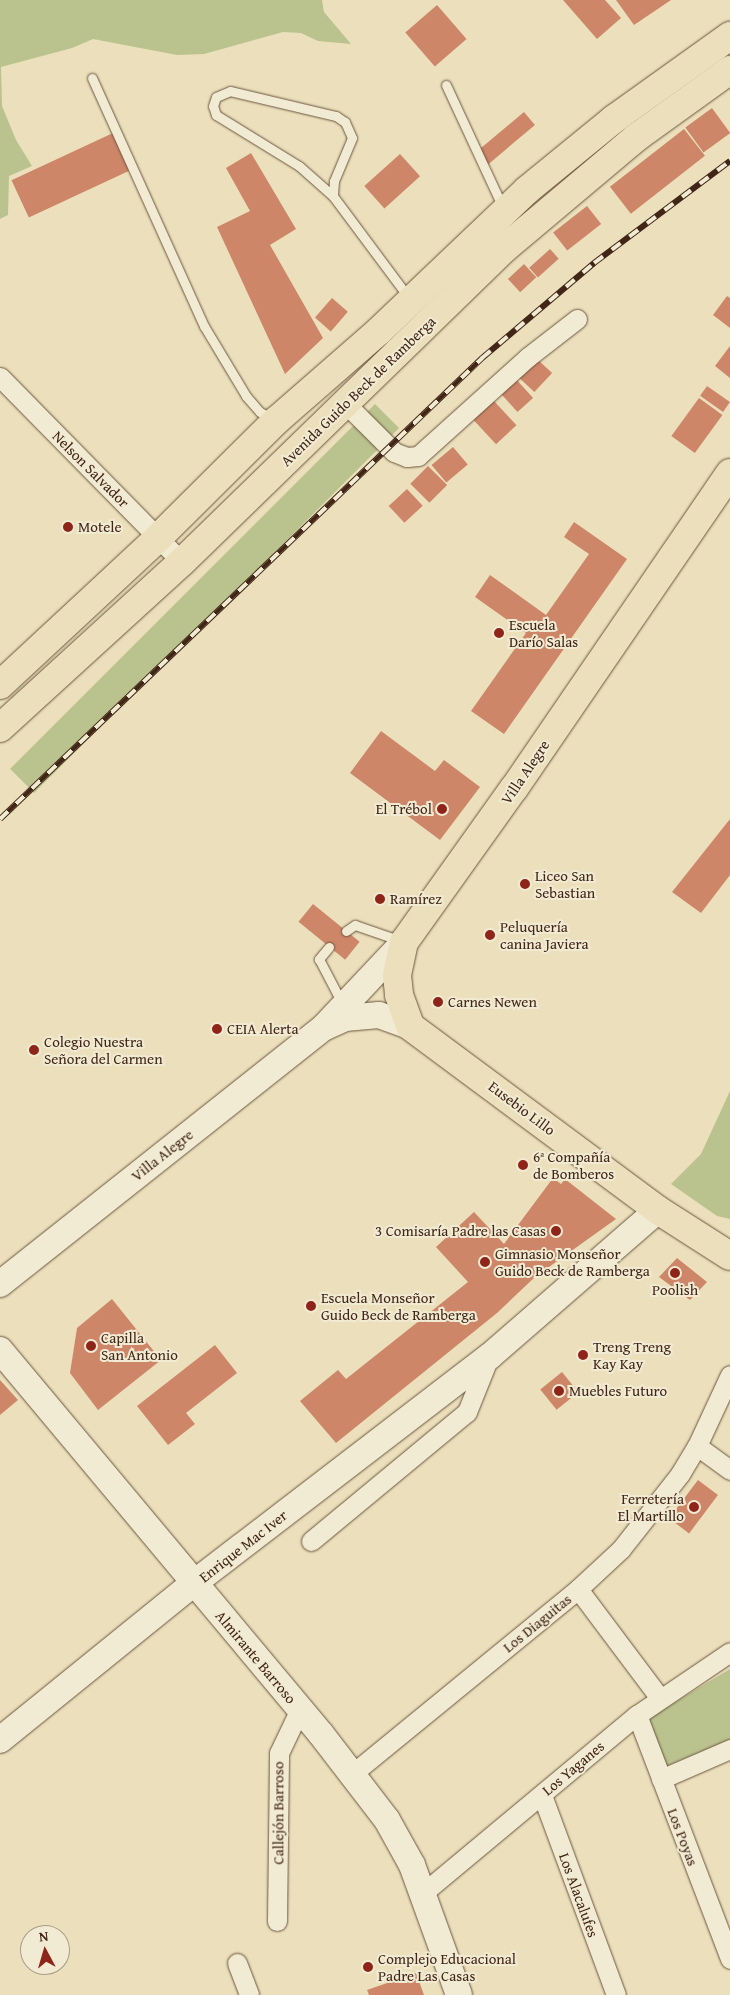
<!DOCTYPE html>
<meta charset="utf-8">
<style>
body{margin:0}
#map{position:relative;width:730px;height:1995px;overflow:hidden;background:#ebe0bb;font-family:"Gentium Book Plus",serif}
div>[style]{position:absolute}
[style*='--x']{left:calc(var(--x)*1px);top:calc(var(--y)*1px);width:calc(var(--w)*1px);rotate:calc(var(--a)*1deg)}
.green>*{inset:0;background:#bac28e;transform-origin:0 0}
.building>*{inset:0;background:#ce8669;transform-origin:0 0}
.roads{filter:drop-shadow(0 0 1px #6c543f) drop-shadow(0 0 1px #6c543f)}
.lane>*{height:9px;margin:-4.5px;padding:0 4.5px;transform-origin:4.5px;border-radius:4.5px;background:#f2ebd3}
.street>*{height:19px;margin:-9.5px;padding:0 9.5px;transform-origin:9.5px;border-radius:9.5px;background:#f2ebd3}
.secondary>*{height:26px;margin:-13px;padding:0 13px;transform-origin:13px;border-radius:13px;background:#f2ebd3}
.primary>*{height:28px;margin:-14px;padding:0 14px;transform-origin:14px;border-radius:14px;background:#ebe0bb}
.rail>*{height:5.5px;margin-top:-2.75px;transform-origin:0;background:repeating-linear-gradient(90deg,#f2ebd3 0 11px,#412516 0 22px);box-sizing:border-box;border-block:1px solid #412516}
.dots>*{width:14px;height:14px;translate:-50% -50%;box-sizing:border-box;border:2px solid #f2ebd3;border-radius:50%}
span{translate:-50% -50%;white-space:nowrap;text-align:center;line-height:1.15;-webkit-text-stroke:4px #f2ebd3;paint-order:stroke}
.street-label{font-size:15px;color:#412516}
.poi-label{font-size:15px;color:#412516}
.left{translate:0 -50%;text-align:left}
.right{translate:-100% -50%;text-align:right}
.north{position:absolute;left:20px;top:1925px;width:50px;height:50px;box-sizing:border-box;background:#f2ebd3;border:1px solid #ab9c87;border-radius:50%;rotate:354deg;font-size:14px;font-weight:700;line-height:20px;text-align:center;color:#412516}
.north::after{content:'';display:block;margin:auto;width:18px;height:22px;background:#8f2418;clip-path:polygon(50% 0,100% 100%,50% 72%,0 100%)}
</style>
<div id="map">
<div class="green">
<i style="clip-path:polygon(0 0,322px 0,324px 12px,351px 44px,318px 41px,301px 33px,283px 32px,204px 54px,177px 55px,93px 39px,72px 48px,1px 67px,2px 106px,16px 140px,32px 166px,9px 176px,8px 215px,0 219px)"></i>
<i style="left:375px;top:404px;width:34px;height:516px;rotate:45deg"></i>
<i style="clip-path:polygon(730px 1091px,730px 1219px,717px 1216px,671px 1184px,701px 1154px)"></i>
<i style="clip-path:polygon(730px 1669px,730px 1740px,664px 1767px,650px 1721px,652px 1716px)"></i>
</div>
<div class="building">
<i style="clip-path:polygon(563px 0,605px 0,621px 18px,597px 39px)"></i>
<i style="clip-path:polygon(616px 0,671px 0,634px 25px)"></i>
<i style="left:437px;top:5px;width:45px;height:42px;rotate:49deg"></i>
<i style="left:712px;top:108px;width:31px;height:33px;rotate:54deg"></i>
<i style="left:524px;top:112px;width:17px;height:62px;rotate:50deg"></i>
<i style="left:684px;top:129px;width:34px;height:94px;rotate:52deg"></i>
<i style="left:113px;top:133px;width:41px;height:112px;rotate:65deg"></i>
<i style="clip-path:polygon(251px 153px,296px 229px,270px 245px,323px 338px,285px 374px,217px 227px,250px 211px,226px 168px)"></i>
<i style="left:400px;top:154px;width:30px;height:48px;rotate:48deg"></i>
<i style="left:587px;top:206px;width:23px;height:43px;rotate:52deg"></i>
<i style="left:550px;top:249px;width:13px;height:28px;rotate:48deg"></i>
<i style="left:524px;top:264px;width:18px;height:22px;rotate:47deg"></i>
<i style="clip-path:polygon(727px 296px,730px 298px,730px 328px,713px 315px)"></i>
<i style="left:332px;top:298px;width:21px;height:26px;rotate:41deg"></i>
<i style="clip-path:polygon(730px 346px,730px 378px,715px 366px)"></i>
<i style="left:536px;top:358px;width:22px;height:26px;rotate:43deg"></i>
<i style="left:515px;top:378px;width:27px;height:21px;rotate:48deg"></i>
<i style="left:707px;top:386px;width:28px;height:12px;rotate:35deg"></i>
<i style="left:699px;top:398px;width:29px;height:47px;rotate:36deg"></i>
<i style="left:494px;top:401px;width:33px;height:28px;rotate:47deg"></i>
<i style="left:453px;top:447px;width:23px;height:28px;rotate:50deg"></i>
<i style="left:428px;top:466px;width:27px;height:25px;rotate:45deg"></i>
<i style="left:407px;top:489px;width:23px;height:25px;rotate:47deg"></i>
<i style="clip-path:polygon(574px 522px,627px 559px,504px 734px,471px 711px,526px 633px,475px 597px,490px 575px,546px 615px,589px 554px,564px 537px)"></i>
<i style="clip-path:polygon(381px 731px,435px 771px,444px 760px,480px 787px,440px 840px,350px 773px)"></i>
<i style="clip-path:polygon(730px 819px,730px 875px,701px 913px,672px 892px)"></i>
<i style="left:313px;top:904px;width:60px;height:23px;rotate:39deg"></i>
<i style="clip-path:polygon(553px 1178px,561px 1184px,565px 1179px,616px 1219px,535px 1277px,497px 1313px,336px 1443px,300px 1401px,338px 1370px,346px 1379px,468px 1282px,436px 1247px,474px 1212px,504px 1244px)"></i>
<i style="clip-path:polygon(677px 1258px,707px 1282px,690px 1300px,659px 1277px)"></i>
<i style="clip-path:polygon(112px 1299px,161px 1360px,98px 1410px,70px 1373px,77px 1328px)"></i>
<i style="clip-path:polygon(215px 1345px,237px 1373px,186px 1413px,195px 1424px,168px 1445px,137px 1406px)"></i>
<i style="left:562px;top:1372px;width:26px;height:28px;rotate:51deg"></i>
<i style="clip-path:polygon(0 1380px,18px 1400px,0 1415px)"></i>
<i style="left:698px;top:1480px;width:25px;height:48px;rotate:37deg"></i>
<i style="clip-path:polygon(416px 1973px,424px 1995px,369px 1995px,367px 1990px)"></i>
</div>
<div class="roads">
<div class="lane">
<i style="--x:92;--y:78;--w:272;--a:65.7"></i>
<i style="--x:204;--y:326;--w:82;--a:59"></i>
<i style="--x:246;--y:396;--w:21;--a:49"></i>
<i style="--x:260;--y:412;--w:15;--a:28"></i>
<i style="--x:446;--y:85;--w:136;--a:65.1"></i>
<i style="--x:333;--y:196;--w:45;--a:-138.6"></i>
<i style="--x:299;--y:166;--w:97;--a:-148.4"></i>
<i style="--x:216;--y:115;--w:9;--a:-108"></i>
<i style="--x:213;--y:106;--w:9;--a:-72"></i>
<i style="--x:216;--y:97;--w:15;--a:-23"></i>
<i style="--x:230;--y:91;--w:109;--a:13.3"></i>
<i style="--x:336;--y:116;--w:11;--a:34"></i>
<i style="--x:345;--y:122;--w:17;--a:66"></i>
<i style="--x:352;--y:138;--w:47;--a:112.7"></i>
<i style="--x:334;--y:181;--w:15;--a:94"></i>
<i style="--x:333;--y:196;--w:127;--a:53.3"></i>
<i style="--x:346;--y:931;--w:11;--a:-34"></i>
<i style="--x:355;--y:925;--w:49;--a:19.2"></i>
<i style="--x:329;--y:947;--w:16;--a:130"></i>
<i style="--x:319;--y:959;--w:50;--a:62.4"></i>
</div>
<div class="street">
<i style="--x:0;--y:377;--w:260;--a:45.5"></i>
<i style="--x:346;--y:404;--w:68;--a:45"></i>
<i style="--x:394;--y:452;--w:14;--a:21"></i>
<i style="--x:407;--y:457;--w:11;--a:-5"></i>
<i style="--x:418;--y:456;--w:148;--a:-42"></i>
<i style="--x:528;--y:357;--w:62;--a:-37.8"></i>
<i style="--x:697;--y:1446;--w:41;--a:36"></i>
<i style="--x:311;--y:1541;--w:202;--a:-39.6"></i>
<i style="--x:467;--y:1412;--w:59;--a:-68.2"></i>
<i style="--x:578;--y:1589;--w:135;--a:53.1"></i>
<i style="--x:637;--y:1715;--w:261;--a:69.1"></i>
<i style="--x:352;--y:1774;--w:292;--a:-39.3"></i>
<i style="--x:578;--y:1589;--w:59;--a:-42.9"></i>
<i style="--x:621;--y:1549;--w:95;--a:-51.8"></i>
<i style="--x:680;--y:1474;--w:33;--a:-59"></i>
<i style="--x:697;--y:1446;--w:78;--a:-65.1"></i>
<i style="--x:661;--y:1779;--w:75;--a:-23.5"></i>
<i style="--x:542;--y:1795;--w:213;--a:69.7"></i>
<i style="--x:423;--y:1893;--w:278;--a:-39.8"></i>
<i style="--x:637;--y:1715;--w:112;--a:-34.1"></i>
<i style="--x:277;--y:1921;--w:168;--a:-89.3"></i>
<i style="--x:279;--y:1753;--w:49;--a:-64.5"></i>
<i style="--x:237;--y:1963;--w:34;--a:69"></i>
</div>
<div class="secondary">
<i style="--x:325;--y:1027;--w:22;--a:-24"></i>
<i style="--x:345;--y:1018;--w:34;--a:-5"></i>
<i style="--x:379;--y:1015;--w:33;--a:20"></i>
<i style="--x:0;--y:1284;--w:414;--a:-38.4"></i>
<i style="--x:324;--y:1027;--w:117;--a:-46.7"></i>
<i style="--x:0;--y:1350;--w:500;--a:50.11"></i>
<i style="--x:321;--y:1734;--w:108;--a:52.5"></i>
<i style="--x:387;--y:1820;--w:51;--a:60.9"></i>
<i style="--x:412;--y:1865;--w:138;--a:70.1"></i>
<i style="--x:0;--y:1740;--w:250;--a:-39"></i>
<i style="--x:194;--y:1583;--w:373;--a:-37.5"></i>
<i style="--x:490;--y:1356;--w:223;--a:-41"></i>
</div>
<div class="primary">
<i style="--x:730;--y:473;--w:382;--a:124.4"></i>
<i style="--x:514;--y:788;--w:189;--a:125.5"></i>
<i style="--x:404;--y:942;--w:34;--a:102"></i>
<i style="--x:397;--y:975;--w:20;--a:84"></i>
<i style="--x:399;--y:995;--w:33;--a:70"></i>
<i style="--x:410;--y:1026;--w:309;--a:36.6"></i>
<i style="--x:658;--y:1210;--w:85;--a:32.6"></i>
<i style="--x:0;--y:685;--w:217;--a:-42.9"></i>
<i style="--x:159;--y:537;--w:166;--a:-44.8"></i>
<i style="--x:277;--y:420;--w:135;--a:-41.1"></i>
<i style="--x:379;--y:331;--w:204;--a:-43.6"></i>
<i style="--x:527;--y:190;--w:112;--a:-39.2"></i>
<i style="--x:614;--y:119;--w:143;--a:-35.6"></i>
<i style="--x:0;--y:728;--w:246;--a:-42.4"></i>
<i style="--x:182;--y:562;--w:450;--a:-44.2"></i>
<i style="--x:505;--y:248;--w:172;--a:-40.1"></i>
<i style="--x:637;--y:137;--w:115;--a:-35.8"></i>
</div>
</div>
<div class="rail">
<i style="--x:0;--y:819;--w:667;--a:-43.72"></i>
<i style="--x:482;--y:358;--w:147;--a:-40.3"></i>
<i style="--x:594;--y:263;--w:170;--a:-36.9"></i>
</div>
<div class="dots">
<i style="left:68px;top:527px;background:#8f2418"></i>
<i style="left:499px;top:633px;background:#8f2418"></i>
<i style="left:442px;top:809px;background:#8f2418"></i>
<i style="left:525px;top:884px;background:#8f2418"></i>
<i style="left:380px;top:899px;background:#8f2418"></i>
<i style="left:490px;top:935px;background:#8f2418"></i>
<i style="left:438px;top:1002px;background:#8f2418"></i>
<i style="left:217px;top:1029px;background:#8f2418"></i>
<i style="left:34px;top:1050px;background:#8f2418"></i>
<i style="left:523px;top:1165px;background:#8f2418"></i>
<i style="left:556px;top:1231px;background:#8f2418"></i>
<i style="left:485px;top:1262px;background:#8f2418"></i>
<i style="left:675px;top:1273px;background:#8f2418"></i>
<i style="left:311px;top:1306px;background:#8f2418"></i>
<i style="left:91px;top:1346px;background:#8f2418"></i>
<i style="left:583px;top:1355px;background:#8f2418"></i>
<i style="left:559px;top:1391px;background:#8f2418"></i>
<i style="left:694px;top:1507px;background:#8f2418"></i>
<i style="left:368px;top:1967px;background:#8f2418"></i>
</div>
<div class="street-label">
<span style="left:358px;top:391px;rotate:-44deg">Avenida Guido Beck de Ramberga</span>
<span style="left:91px;top:469px;rotate:45deg">Nelson Salvador</span>
<span style="left:525px;top:772px;rotate:-56deg">Villa Alegre</span>
<span style="left:522px;top:1108px;rotate:37deg">Eusebio Lillo</span>
<span style="left:162px;top:1155px;rotate:-38deg">Villa Alegre</span>
<span style="left:243px;top:1546px;rotate:-38deg">Enrique Mac Iver</span>
<span style="left:537px;top:1623px;rotate:-39deg">Los Diaguitas</span>
<span style="left:256px;top:1657px;rotate:50deg">Almirante Barroso</span>
<span style="left:573px;top:1768px;rotate:-40deg">Los Yaganes</span>
<span style="left:278px;top:1813px;rotate:-90deg">Callejón Barroso</span>
<span style="left:683px;top:1837px;rotate:69deg">Los Poyas</span>
<span style="left:579px;top:1895px;rotate:70deg">Los Alacalufes</span>
</div>
<div class="poi-label">
<span class="left" style="left:78px;top:527px">Motele</span>
<span class="left" style="left:509px;top:633px">Escuela<br>Darío Salas</span>
<span class="right" style="left:432px;top:809px">El Trébol</span>
<span class="left" style="left:535px;top:884px">Liceo San<br>Sebastian</span>
<span class="left" style="left:390px;top:899px">Ramírez</span>
<span class="left" style="left:500px;top:935px">Peluquería<br>canina Javiera</span>
<span class="left" style="left:448px;top:1002px">Carnes Newen</span>
<span class="left" style="left:227px;top:1029px">CEIA Alerta</span>
<span class="left" style="left:44px;top:1050px">Colegio Nuestra<br>Señora del Carmen</span>
<span class="left" style="left:533px;top:1165px">6ª Compañía<br>de Bomberos</span>
<span class="right" style="left:546px;top:1231px">3 Comisaría Padre las Casas</span>
<span class="left" style="left:495px;top:1262px">Gimnasio Monseñor<br>Guido Beck de Ramberga</span>
<span style="left:675px;top:1290px">Poolish</span>
<span class="left" style="left:321px;top:1306px">Escuela Monseñor<br>Guido Beck de Ramberga</span>
<span class="left" style="left:101px;top:1346px">Capilla<br>San Antonio</span>
<span class="left" style="left:593px;top:1355px">Treng Treng<br>Kay Kay</span>
<span class="left" style="left:569px;top:1391px">Muebles Futuro</span>
<span class="right" style="left:684px;top:1507px">Ferretería<br>El Martillo</span>
<span class="left" style="left:378px;top:1967px">Complejo Educacional<br>Padre Las Casas</span>
</div>
<div class="north">N</div>
</div>
